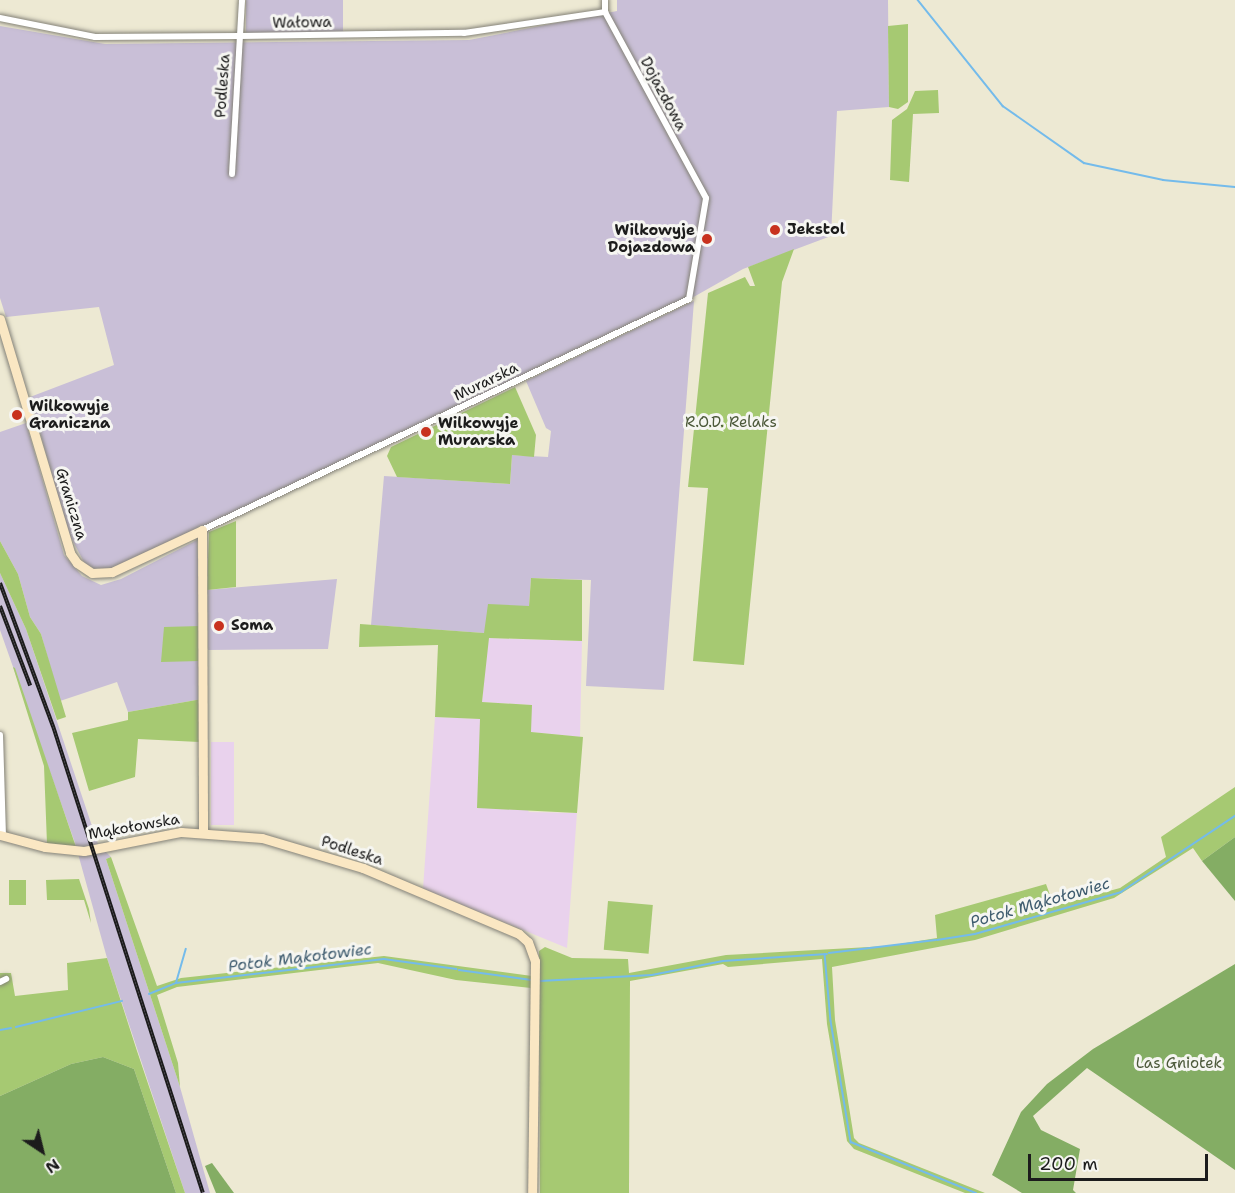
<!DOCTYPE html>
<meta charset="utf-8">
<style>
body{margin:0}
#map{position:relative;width:1235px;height:1193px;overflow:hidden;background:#ede9d3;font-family:"Shantell Sans",sans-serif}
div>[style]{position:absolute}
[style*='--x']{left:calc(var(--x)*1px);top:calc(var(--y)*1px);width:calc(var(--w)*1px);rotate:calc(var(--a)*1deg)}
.built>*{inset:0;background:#e9d2ed;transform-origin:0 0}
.industrial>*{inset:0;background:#c9bfd7;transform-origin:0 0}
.green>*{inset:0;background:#a6c972;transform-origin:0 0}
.forest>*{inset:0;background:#84ad64}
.stream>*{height:1.5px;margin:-0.75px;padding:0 0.75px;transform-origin:0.75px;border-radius:0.75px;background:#74bbeb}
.roads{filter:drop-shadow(0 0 2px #848278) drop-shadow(0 0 2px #848278)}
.street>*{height:6px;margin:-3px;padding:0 3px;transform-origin:3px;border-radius:3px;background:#fff}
.secondary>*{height:9px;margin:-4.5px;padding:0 4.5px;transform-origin:4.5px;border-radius:4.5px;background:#fae7c3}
.rail>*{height:4px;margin-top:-2px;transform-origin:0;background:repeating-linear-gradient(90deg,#f6f6f2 0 4.5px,#1c1c1c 0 9px);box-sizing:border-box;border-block:2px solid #1c1c1c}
.dots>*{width:16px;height:16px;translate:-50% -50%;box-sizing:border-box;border:3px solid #f6f6f2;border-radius:50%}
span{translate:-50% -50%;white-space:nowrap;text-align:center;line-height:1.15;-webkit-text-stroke:6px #f6f6f2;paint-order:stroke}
.street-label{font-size:15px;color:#1c1c1c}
.poi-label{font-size:15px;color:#1c1c1c;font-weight:700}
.right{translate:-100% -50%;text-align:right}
.left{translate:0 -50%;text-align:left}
.park-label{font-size:15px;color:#4c593a}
.water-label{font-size:16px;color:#3f5c6f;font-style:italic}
.north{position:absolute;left:12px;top:1121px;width:60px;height:60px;-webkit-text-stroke:4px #f6f6f2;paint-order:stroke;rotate:145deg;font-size:16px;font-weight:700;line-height:24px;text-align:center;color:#1c1c1c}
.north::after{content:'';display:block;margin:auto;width:21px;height:27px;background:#1c1c1c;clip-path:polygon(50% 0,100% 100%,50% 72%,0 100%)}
.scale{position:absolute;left:1028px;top:1154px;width:180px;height:27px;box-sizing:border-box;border:3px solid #1c1c1c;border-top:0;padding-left:8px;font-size:18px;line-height:21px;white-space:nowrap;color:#1c1c1c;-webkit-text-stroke:4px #f6f6f2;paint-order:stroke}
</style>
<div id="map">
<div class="built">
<i style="clip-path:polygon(488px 638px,582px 641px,580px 737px,531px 732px,531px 705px,482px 702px)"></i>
<i style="clip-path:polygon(435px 717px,480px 719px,529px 812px,577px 813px,567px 948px,423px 889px)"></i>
<i style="left:211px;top:742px;width:23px;height:83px"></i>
</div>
<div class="industrial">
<i style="left:246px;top:0;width:97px;height:34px"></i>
<i style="clip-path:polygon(617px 0,888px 0,889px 107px,837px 111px,831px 236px,743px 269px,690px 299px,119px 566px,98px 572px,85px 564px,68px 532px,30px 397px,114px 365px,99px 307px,6px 317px,0 298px,0 26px,105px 44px,469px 40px,617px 11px)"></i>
<i style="clip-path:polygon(694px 301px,664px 690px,586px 686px,591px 580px,531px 578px,529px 606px,484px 633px,371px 625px,384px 476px,510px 484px,512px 455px,548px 457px,551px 431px,546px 428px,526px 381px)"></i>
<i style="clip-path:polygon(26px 423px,64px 555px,82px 576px,101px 585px,121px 579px,197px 540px,201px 626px,161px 661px,200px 661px,202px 699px,128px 712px,117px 682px,60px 701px,41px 634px,30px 617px,18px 574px,0 541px,0 432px)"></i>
<i style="clip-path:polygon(0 573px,26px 629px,98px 844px,111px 857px,106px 859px,180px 1087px,210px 1193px,185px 1193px,107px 958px,75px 843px,0 630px)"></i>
<i style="clip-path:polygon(337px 579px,328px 649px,208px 650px,207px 590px)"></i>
</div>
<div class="green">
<i style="clip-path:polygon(908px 24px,908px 102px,898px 109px,889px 107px,888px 26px)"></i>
<i style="clip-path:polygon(938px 90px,939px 113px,913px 114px,909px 182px,890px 180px,892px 120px,907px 109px,915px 91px)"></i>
<i style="clip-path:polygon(794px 249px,782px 282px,744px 665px,693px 661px,708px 488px,688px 487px,708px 293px,745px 277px,750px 286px,755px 286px,748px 267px)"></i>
<i style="clip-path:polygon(515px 387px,536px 435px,534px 457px,512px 455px,510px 484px,397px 477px,387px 456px,391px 447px)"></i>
<i style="clip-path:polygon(236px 521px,236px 587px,207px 590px,209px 532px)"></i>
<i style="clip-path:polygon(0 541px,18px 574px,30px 617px,41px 634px,66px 717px,57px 720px,26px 629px,0 573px)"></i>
<i style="clip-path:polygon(531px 578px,582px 580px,582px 641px,489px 638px,482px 702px,532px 705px,531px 732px,583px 737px,577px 813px,477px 808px,480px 719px,435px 717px,438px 645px,359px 647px,360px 624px,484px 633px,488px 604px,529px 606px)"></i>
<i style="clip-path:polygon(201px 626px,200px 661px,161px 662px,164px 627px)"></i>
<i style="clip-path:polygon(13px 667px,15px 668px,76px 847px,47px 844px,44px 766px)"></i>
<i style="clip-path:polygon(202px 699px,199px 742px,138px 739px,135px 777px,89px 791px,72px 733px,128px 720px,128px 712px)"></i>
<i style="clip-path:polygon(1235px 787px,1235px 837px,1202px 861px,1193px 848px,1114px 898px,975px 940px,832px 967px,835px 1020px,854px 1138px,859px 1143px,985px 1193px,965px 1193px,854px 1149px,847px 1141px,827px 1024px,822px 959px,728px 967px,723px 964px,630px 981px,629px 1193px,540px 1193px,539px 951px,545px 947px,572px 958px,628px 959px,629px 973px,726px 955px,887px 946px,937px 938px,935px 915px,1046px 884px,1054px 906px,1120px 888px,1166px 857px,1161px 837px)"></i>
<i style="clip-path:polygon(111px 857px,157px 986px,181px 978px,384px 956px,532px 976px,531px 988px,456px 980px,378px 963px,177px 987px,157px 995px,178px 1063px,180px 1087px,106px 859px)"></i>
<i style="clip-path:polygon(79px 879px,89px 909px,91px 923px,84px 900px,47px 900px,46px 880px)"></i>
<i style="left:9px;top:880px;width:17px;height:25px"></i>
<i style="left:608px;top:901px;width:45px;height:49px;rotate:5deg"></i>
<i style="clip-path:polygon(107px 958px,137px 1051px,185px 1193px,176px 1193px,134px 1069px,103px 1057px,71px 1064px,0 1096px,0 973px,11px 973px,15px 996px,68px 990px,67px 963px)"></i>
</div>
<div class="forest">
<i style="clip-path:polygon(1235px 837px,1235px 901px,1202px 861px)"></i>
<i style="clip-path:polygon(1235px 964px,1235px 1170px,1087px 1068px,1033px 1116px,1041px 1130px,1080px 1149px,1073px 1190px,1076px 1193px,1022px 1193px,992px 1175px,1021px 1112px,1047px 1084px,1093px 1049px)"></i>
<i style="clip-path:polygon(103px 1057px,134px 1069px,176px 1193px,0 1193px,0 1096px,71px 1064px)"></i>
<i style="clip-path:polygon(212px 1163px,234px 1193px,216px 1193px,205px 1166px)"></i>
</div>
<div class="stream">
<i style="--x:918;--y:0;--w:136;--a:51.3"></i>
<i style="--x:1003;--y:106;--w:99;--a:35.1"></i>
<i style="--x:1084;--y:163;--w:81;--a:12.1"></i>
<i style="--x:1163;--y:180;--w:72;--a:5.6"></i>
<i style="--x:937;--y:940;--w:38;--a:-9"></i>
<i style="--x:975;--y:934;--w:152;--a:-16"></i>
<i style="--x:1121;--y:892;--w:137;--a:-33.7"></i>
<i style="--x:829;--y:953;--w:107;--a:-7"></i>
<i style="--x:825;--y:954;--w:67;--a:84.9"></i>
<i style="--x:831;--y:1021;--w:123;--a:80.6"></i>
<i style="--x:851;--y:1142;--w:135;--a:22.2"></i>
<i style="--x:459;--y:970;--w:73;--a:7.9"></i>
<i style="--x:540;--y:981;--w:112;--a:-3.1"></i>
<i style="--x:652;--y:975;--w:72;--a:-11.2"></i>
<i style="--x:723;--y:961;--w:104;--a:-3.9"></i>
<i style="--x:176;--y:983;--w:35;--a:-74"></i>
<i style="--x:149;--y:994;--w:29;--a:-22"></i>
<i style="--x:176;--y:983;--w:209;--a:-6.6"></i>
<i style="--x:384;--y:959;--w:73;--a:7.9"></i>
<i style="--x:16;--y:1027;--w:109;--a:-13.8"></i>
<i style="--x:0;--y:1030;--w:11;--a:-10"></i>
</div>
<div class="roads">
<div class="street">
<i style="--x:0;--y:18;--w:97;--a:11.3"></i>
<i style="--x:95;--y:37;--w:145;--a:-0.4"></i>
<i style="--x:240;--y:36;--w:224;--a:-0.8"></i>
<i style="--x:464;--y:33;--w:143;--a:-8.5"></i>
<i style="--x:232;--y:174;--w:174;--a:-86.7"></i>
<i style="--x:202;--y:530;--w:539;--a:-25.38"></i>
<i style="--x:689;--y:299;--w:102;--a:-80.4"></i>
<i style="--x:706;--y:198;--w:212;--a:-118.5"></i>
<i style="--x:605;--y:12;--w:12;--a:-90"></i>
<i style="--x:0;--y:735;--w:101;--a:88.3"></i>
<i style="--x:0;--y:982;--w:7;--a:-27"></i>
</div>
<div class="secondary">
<i style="--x:0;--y:319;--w:244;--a:73.3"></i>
<i style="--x:70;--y:553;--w:12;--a:55"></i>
<i style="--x:77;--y:563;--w:18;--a:34"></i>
<i style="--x:92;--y:573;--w:20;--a:-3"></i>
<i style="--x:112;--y:572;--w:99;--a:-25"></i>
<i style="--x:202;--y:530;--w:302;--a:89.8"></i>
<i style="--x:0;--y:835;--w:47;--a:14.9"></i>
<i style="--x:45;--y:847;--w:39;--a:6"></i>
<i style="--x:84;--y:851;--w:99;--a:-11.1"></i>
<i style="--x:181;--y:832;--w:81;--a:4.2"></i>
<i style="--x:262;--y:838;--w:105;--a:16.5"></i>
<i style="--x:363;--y:868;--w:169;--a:22.9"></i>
<i style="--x:519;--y:934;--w:12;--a:42"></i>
<i style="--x:528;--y:942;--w:20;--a:70"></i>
<i style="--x:535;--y:961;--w:232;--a:90.7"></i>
</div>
</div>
<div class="rail">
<i style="--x:0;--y:583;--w:153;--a:69.7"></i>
<i style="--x:53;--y:726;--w:490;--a:72.2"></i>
<i style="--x:0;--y:606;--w:85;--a:69.2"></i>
</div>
<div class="dots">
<i style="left:775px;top:230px;background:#c8321e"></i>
<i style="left:707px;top:239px;background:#c8321e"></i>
<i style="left:17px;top:415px;background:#c8321e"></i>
<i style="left:426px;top:432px;background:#c8321e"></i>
<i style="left:219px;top:626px;background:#c8321e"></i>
</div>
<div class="street-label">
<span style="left:302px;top:23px;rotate:-1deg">Wałowa</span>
<span style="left:223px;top:86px;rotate:-86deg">Podleska</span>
<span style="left:663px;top:94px;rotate:62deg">Dojazdowa</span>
<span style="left:486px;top:382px;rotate:-26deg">Murarska</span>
<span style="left:71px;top:504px;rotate:73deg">Graniczna</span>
<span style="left:134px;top:827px;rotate:-10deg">Mąkołowska</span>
<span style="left:352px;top:851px;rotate:18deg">Podleska</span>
</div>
<div class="poi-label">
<span class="right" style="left:695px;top:239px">Wilkowyje<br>Dojazdowa</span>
<span class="left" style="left:787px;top:230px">Jekstol</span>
<span class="left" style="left:29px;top:415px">Wilkowyje<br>Graniczna</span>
<span class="left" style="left:438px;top:432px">Wilkowyje<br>Murarska</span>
<span class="left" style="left:231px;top:626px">Soma</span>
</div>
<div class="park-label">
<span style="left:731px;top:423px">R.O.D. Relaks</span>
<span style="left:1179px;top:1064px">Las Gniotek</span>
</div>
<div class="water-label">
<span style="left:1040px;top:903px;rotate:-16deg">Potok Mąkołowiec</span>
<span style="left:300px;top:958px;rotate:-7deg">Potok Mąkołowiec</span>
</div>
<div class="north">N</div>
<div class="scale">200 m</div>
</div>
